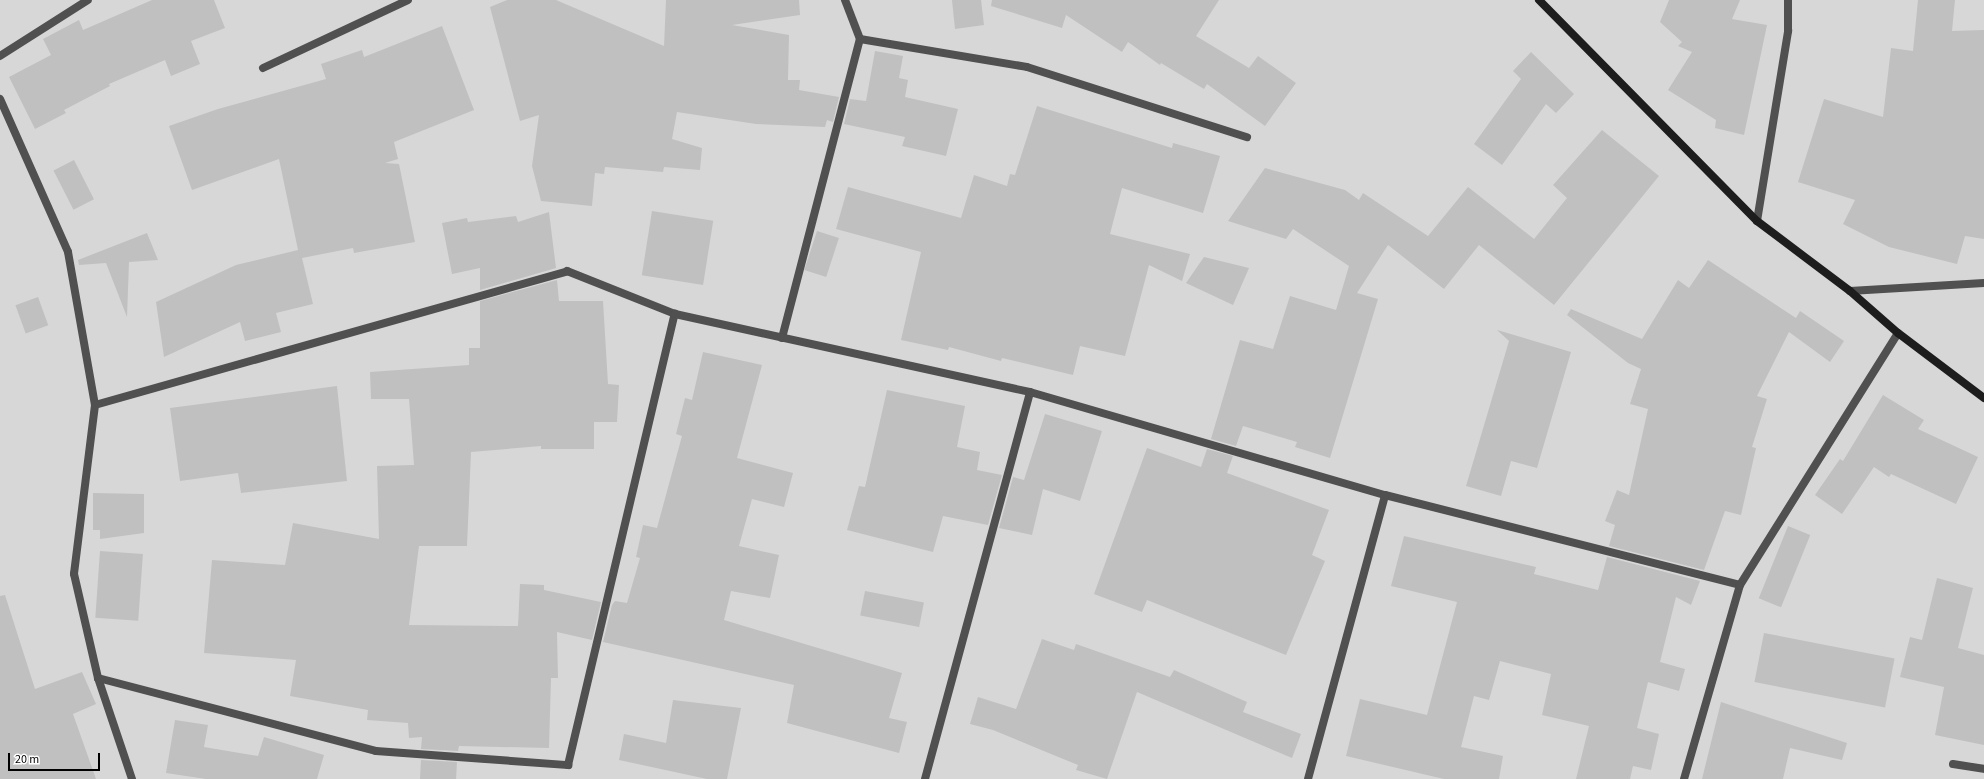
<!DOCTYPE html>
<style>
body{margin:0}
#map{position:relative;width:1984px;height:779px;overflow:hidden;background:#fff;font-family:"Source Sans 3",sans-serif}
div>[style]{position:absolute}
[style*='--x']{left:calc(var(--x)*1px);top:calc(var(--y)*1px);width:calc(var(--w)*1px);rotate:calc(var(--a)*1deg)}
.green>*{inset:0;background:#d7d7d7;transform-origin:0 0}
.building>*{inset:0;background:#c0c0c0;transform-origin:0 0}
.minor>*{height:8px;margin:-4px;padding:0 4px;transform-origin:4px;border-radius:4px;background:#505050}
.secondary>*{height:8px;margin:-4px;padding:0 4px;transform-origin:4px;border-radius:4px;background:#1d1d1d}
span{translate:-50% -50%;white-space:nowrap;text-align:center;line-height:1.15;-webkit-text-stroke:3.5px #fff;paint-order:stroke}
.scale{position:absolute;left:8px;top:753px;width:92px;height:18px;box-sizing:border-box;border:2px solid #000;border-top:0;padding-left:5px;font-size:12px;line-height:14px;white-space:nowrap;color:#000;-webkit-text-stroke:3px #fff;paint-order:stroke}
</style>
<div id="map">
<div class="green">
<i style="left:0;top:0;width:1984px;height:779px"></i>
</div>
<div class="building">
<i style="clip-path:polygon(152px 0,214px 0,225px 28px,191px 41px,200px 64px,171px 76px,165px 60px,109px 84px,110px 86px,64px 110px,66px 113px,35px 129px,9px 77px,51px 55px,43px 39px,79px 20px,83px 30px)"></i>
<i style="clip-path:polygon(507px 0,556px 0,664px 46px,666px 0,799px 0,800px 15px,732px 25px,789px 35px,788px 80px,800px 80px,799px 90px,839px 97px,833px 122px,827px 120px,825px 127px,756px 124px,677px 112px,672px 139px,702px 148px,700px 170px,664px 167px,663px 172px,605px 167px,604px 174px,595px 173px,592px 206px,541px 201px,532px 166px,539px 115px,520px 121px,490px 7px)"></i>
<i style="clip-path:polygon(952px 0,981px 0,984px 25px,955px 29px)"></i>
<i style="clip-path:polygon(992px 0,1219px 0,1196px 36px,1249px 68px,1258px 56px,1296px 83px,1265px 126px,1207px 84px,1204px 89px,1161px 63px,1160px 65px,1128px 42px,1122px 52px,1066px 15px,1062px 28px,991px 6px)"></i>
<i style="clip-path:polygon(1669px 0,1740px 0,1732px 19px,1767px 25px,1744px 135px,1715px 128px,1716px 120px,1668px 90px,1692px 52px,1678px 46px,1682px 42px,1660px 22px)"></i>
<i style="clip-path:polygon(1918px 0,1955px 0,1952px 31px,1984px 30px,1984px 239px,1965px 236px,1957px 264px,1889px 247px,1843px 224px,1855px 200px,1798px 182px,1824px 99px,1883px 117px,1891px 48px,1913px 51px)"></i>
<i style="clip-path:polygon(442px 26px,474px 110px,394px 142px,398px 159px,385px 163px,399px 164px,415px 242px,354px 253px,353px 248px,302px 258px,313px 304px,276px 313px,281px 332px,245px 341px,240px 322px,164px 357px,156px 302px,236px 265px,298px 250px,279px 159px,192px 190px,169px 126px,218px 109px,326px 79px,321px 64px,362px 50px,364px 57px)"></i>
<i style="clip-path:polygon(875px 51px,903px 56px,899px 78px,908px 80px,905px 97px,958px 109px,946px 156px,902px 146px,905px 137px,844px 124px,850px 99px,866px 101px)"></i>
<i style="clip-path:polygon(1531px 52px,1574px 94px,1556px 113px,1546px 104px,1502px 165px,1474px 144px,1521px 79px,1513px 71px)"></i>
<i style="clip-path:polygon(1037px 106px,1172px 148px,1173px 143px,1220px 156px,1203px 213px,1122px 188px,1110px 234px,1190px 254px,1182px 281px,1149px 265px,1125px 356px,1080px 346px,1073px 375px,1002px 358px,1001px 361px,949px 347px,948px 350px,901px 340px,921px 252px,836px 229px,848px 187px,961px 218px,974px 175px,1007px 186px,1010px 174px,1015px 175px)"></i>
<i style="clip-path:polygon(1602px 130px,1659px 176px,1554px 305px,1479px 245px,1444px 289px,1388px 245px,1357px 293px,1378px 299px,1330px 458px,1295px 447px,1297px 442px,1243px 426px,1236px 446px,1211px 439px,1240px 340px,1273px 349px,1290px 296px,1336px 310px,1349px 266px,1293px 229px,1286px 239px,1228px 221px,1265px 168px,1345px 190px,1359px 200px,1363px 193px,1428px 236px,1468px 187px,1534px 239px,1567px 198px,1553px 185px)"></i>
<i style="left:74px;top:160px;width:44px;height:23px;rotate:63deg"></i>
<i style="left:652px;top:211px;width:62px;height:65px;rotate:9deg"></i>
<i style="clip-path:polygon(549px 212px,556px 268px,480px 290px,480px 268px,452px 274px,442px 223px,467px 218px,468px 222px,516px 216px,518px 222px)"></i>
<i style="left:817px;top:231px;width:23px;height:41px;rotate:18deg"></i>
<i style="clip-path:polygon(147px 233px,158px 260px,129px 262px,127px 317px,106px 263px,79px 265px,78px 260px)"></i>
<i style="clip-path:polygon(1204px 257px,1249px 268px,1233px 305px,1186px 283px)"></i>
<i style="clip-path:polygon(1708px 260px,1796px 318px,1800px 311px,1844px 341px,1830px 362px,1789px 332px,1757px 396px,1767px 399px,1752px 447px,1756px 448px,1741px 515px,1725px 511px,1704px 570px,1609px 546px,1615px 525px,1605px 521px,1617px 490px,1629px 495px,1648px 409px,1630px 404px,1641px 369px,1628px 363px,1567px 315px,1571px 309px,1642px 339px,1678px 280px,1689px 288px)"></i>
<i style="clip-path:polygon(557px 280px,559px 301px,603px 301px,608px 384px,619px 385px,617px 422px,594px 422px,594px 449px,541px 449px,541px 446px,471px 452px,467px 546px,419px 546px,409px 625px,518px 626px,520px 584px,544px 585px,544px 590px,601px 602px,592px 640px,557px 632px,558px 678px,551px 678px,549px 748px,459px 746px,458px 751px,421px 749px,422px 737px,409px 738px,408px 723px,367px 720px,368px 710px,290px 696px,296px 660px,204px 653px,212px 560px,285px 565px,293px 523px,379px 539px,377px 466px,414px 465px,409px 399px,371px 399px,370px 372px,469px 365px,469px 348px,480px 348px,480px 301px)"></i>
<i style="left:38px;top:297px;width:30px;height:24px;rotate:70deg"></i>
<i style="clip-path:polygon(1497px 330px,1571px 352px,1537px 468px,1511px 461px,1501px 496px,1466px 486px,1509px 341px)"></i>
<i style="clip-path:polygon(703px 352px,762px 365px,737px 458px,793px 473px,784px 507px,752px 499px,739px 546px,779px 555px,770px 598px,731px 591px,724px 620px,902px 673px,889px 718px,907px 722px,899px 753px,787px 723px,794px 685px,603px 642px,612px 605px,615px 601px,627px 603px,640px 558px,636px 557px,643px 525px,657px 528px,682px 436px,676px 434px,685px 398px,692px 400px)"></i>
<i style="clip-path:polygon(337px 386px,347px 481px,241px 493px,238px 473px,180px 481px,170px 408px)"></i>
<i style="clip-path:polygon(887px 390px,965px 406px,957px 447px,980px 452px,977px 470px,1002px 475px,988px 525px,943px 516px,933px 552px,847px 530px,859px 486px,865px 487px)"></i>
<i style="clip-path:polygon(1883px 395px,1924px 420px,1918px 429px,1978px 457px,1956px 504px,1891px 474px,1889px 477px,1874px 467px,1842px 514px,1815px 495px,1840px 459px,1843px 461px)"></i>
<i style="clip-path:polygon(1045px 414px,1102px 431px,1080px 501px,1043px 489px,1032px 535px,999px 528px,1013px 477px,1024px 480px)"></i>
<i style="clip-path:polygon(1147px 448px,1201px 467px,1207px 449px,1233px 456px,1227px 473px,1329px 510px,1312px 555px,1325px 561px,1286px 655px,1147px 600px,1142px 612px,1094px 594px)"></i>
<i style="clip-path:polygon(93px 493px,144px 494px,144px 533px,100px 539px,100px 530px,93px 530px)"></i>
<i style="left:1788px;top:526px;width:24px;height:78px;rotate:22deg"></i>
<i style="clip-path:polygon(1404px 536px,1536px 567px,1534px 574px,1598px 590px,1607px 557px,1700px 581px,1691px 605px,1676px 597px,1660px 662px,1685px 669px,1679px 691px,1648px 682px,1637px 728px,1659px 734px,1651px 770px,1633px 766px,1630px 779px,1576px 779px,1589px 726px,1542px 715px,1551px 674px,1500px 661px,1489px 700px,1474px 696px,1461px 747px,1503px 756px,1499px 779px,1444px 779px,1346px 756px,1360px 699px,1427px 715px,1457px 602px,1391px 586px)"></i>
<i style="left:100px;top:551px;width:43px;height:67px;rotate:4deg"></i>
<i style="clip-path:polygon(1937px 578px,1973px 588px,1958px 648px,1984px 655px,1984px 745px,1935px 735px,1944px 687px,1900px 677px,1910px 637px,1922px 640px)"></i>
<i style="left:865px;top:591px;width:60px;height:25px;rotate:11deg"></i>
<i style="clip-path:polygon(5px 595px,35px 689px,82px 672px,96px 704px,73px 714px,96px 779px,0 779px,0 596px)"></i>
<i style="left:1764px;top:633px;width:133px;height:50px;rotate:11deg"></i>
<i style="clip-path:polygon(1042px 639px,1074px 650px,1076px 644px,1170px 677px,1174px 670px,1247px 702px,1243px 712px,1301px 734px,1292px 758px,1137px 692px,1107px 779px,1076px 770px,1078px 765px,1051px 754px,993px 730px,970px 724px,978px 697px,1016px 709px)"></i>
<i style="clip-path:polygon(673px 700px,741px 708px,727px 779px,707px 779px,619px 760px,624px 734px,666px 743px)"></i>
<i style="clip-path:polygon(1721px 702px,1847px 743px,1842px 760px,1790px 748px,1783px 779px,1702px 779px)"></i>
<i style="clip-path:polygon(175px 720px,208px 725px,204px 747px,258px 756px,264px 737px,324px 755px,317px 779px,206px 779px,166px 773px)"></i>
<i style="left:421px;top:760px;width:36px;height:19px;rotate:3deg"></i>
</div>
<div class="minor">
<i style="--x:860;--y:39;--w:169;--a:9.5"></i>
<i style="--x:1027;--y:67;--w:231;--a:17.7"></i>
<i style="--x:0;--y:56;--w:104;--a:-32.5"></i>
<i style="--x:263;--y:68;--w:160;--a:-25.1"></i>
<i style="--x:0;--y:99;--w:167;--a:66"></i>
<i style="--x:68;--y:252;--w:155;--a:80"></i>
<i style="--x:95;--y:405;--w:170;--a:97.1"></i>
<i style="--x:74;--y:574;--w:107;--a:77"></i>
<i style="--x:98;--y:678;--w:107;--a:71.4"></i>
<i style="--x:1757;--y:221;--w:193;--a:-80.7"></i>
<i style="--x:1788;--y:31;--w:31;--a:-90"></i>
<i style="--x:1850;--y:291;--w:134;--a:-3.4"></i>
<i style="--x:782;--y:338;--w:309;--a:-75.4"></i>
<i style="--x:860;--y:39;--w:42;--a:-111"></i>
<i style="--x:95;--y:405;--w:491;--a:-15.8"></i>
<i style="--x:567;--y:271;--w:116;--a:21.7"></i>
<i style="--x:98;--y:678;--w:287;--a:14.7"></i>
<i style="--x:376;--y:751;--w:193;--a:4.2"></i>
<i style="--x:568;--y:765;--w:464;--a:-76.7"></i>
<i style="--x:675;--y:314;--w:363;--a:12.4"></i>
<i style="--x:1030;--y:392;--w:370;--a:16.2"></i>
<i style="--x:1385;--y:495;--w:366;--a:14.2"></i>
<i style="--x:1953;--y:764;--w:31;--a:9"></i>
<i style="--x:925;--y:779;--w:401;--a:-74.8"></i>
<i style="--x:1308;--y:779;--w:294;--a:-74.8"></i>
<i style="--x:1684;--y:779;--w:202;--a:-73.9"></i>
<i style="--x:1740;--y:585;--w:297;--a:-57.9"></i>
</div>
<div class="secondary">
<i style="--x:1539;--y:0;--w:310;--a:45.4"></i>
<i style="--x:1757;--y:221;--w:116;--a:37"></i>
<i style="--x:1850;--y:291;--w:64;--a:41.2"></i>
<i style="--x:1898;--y:333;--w:108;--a:37.1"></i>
</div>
<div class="scale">20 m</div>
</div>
